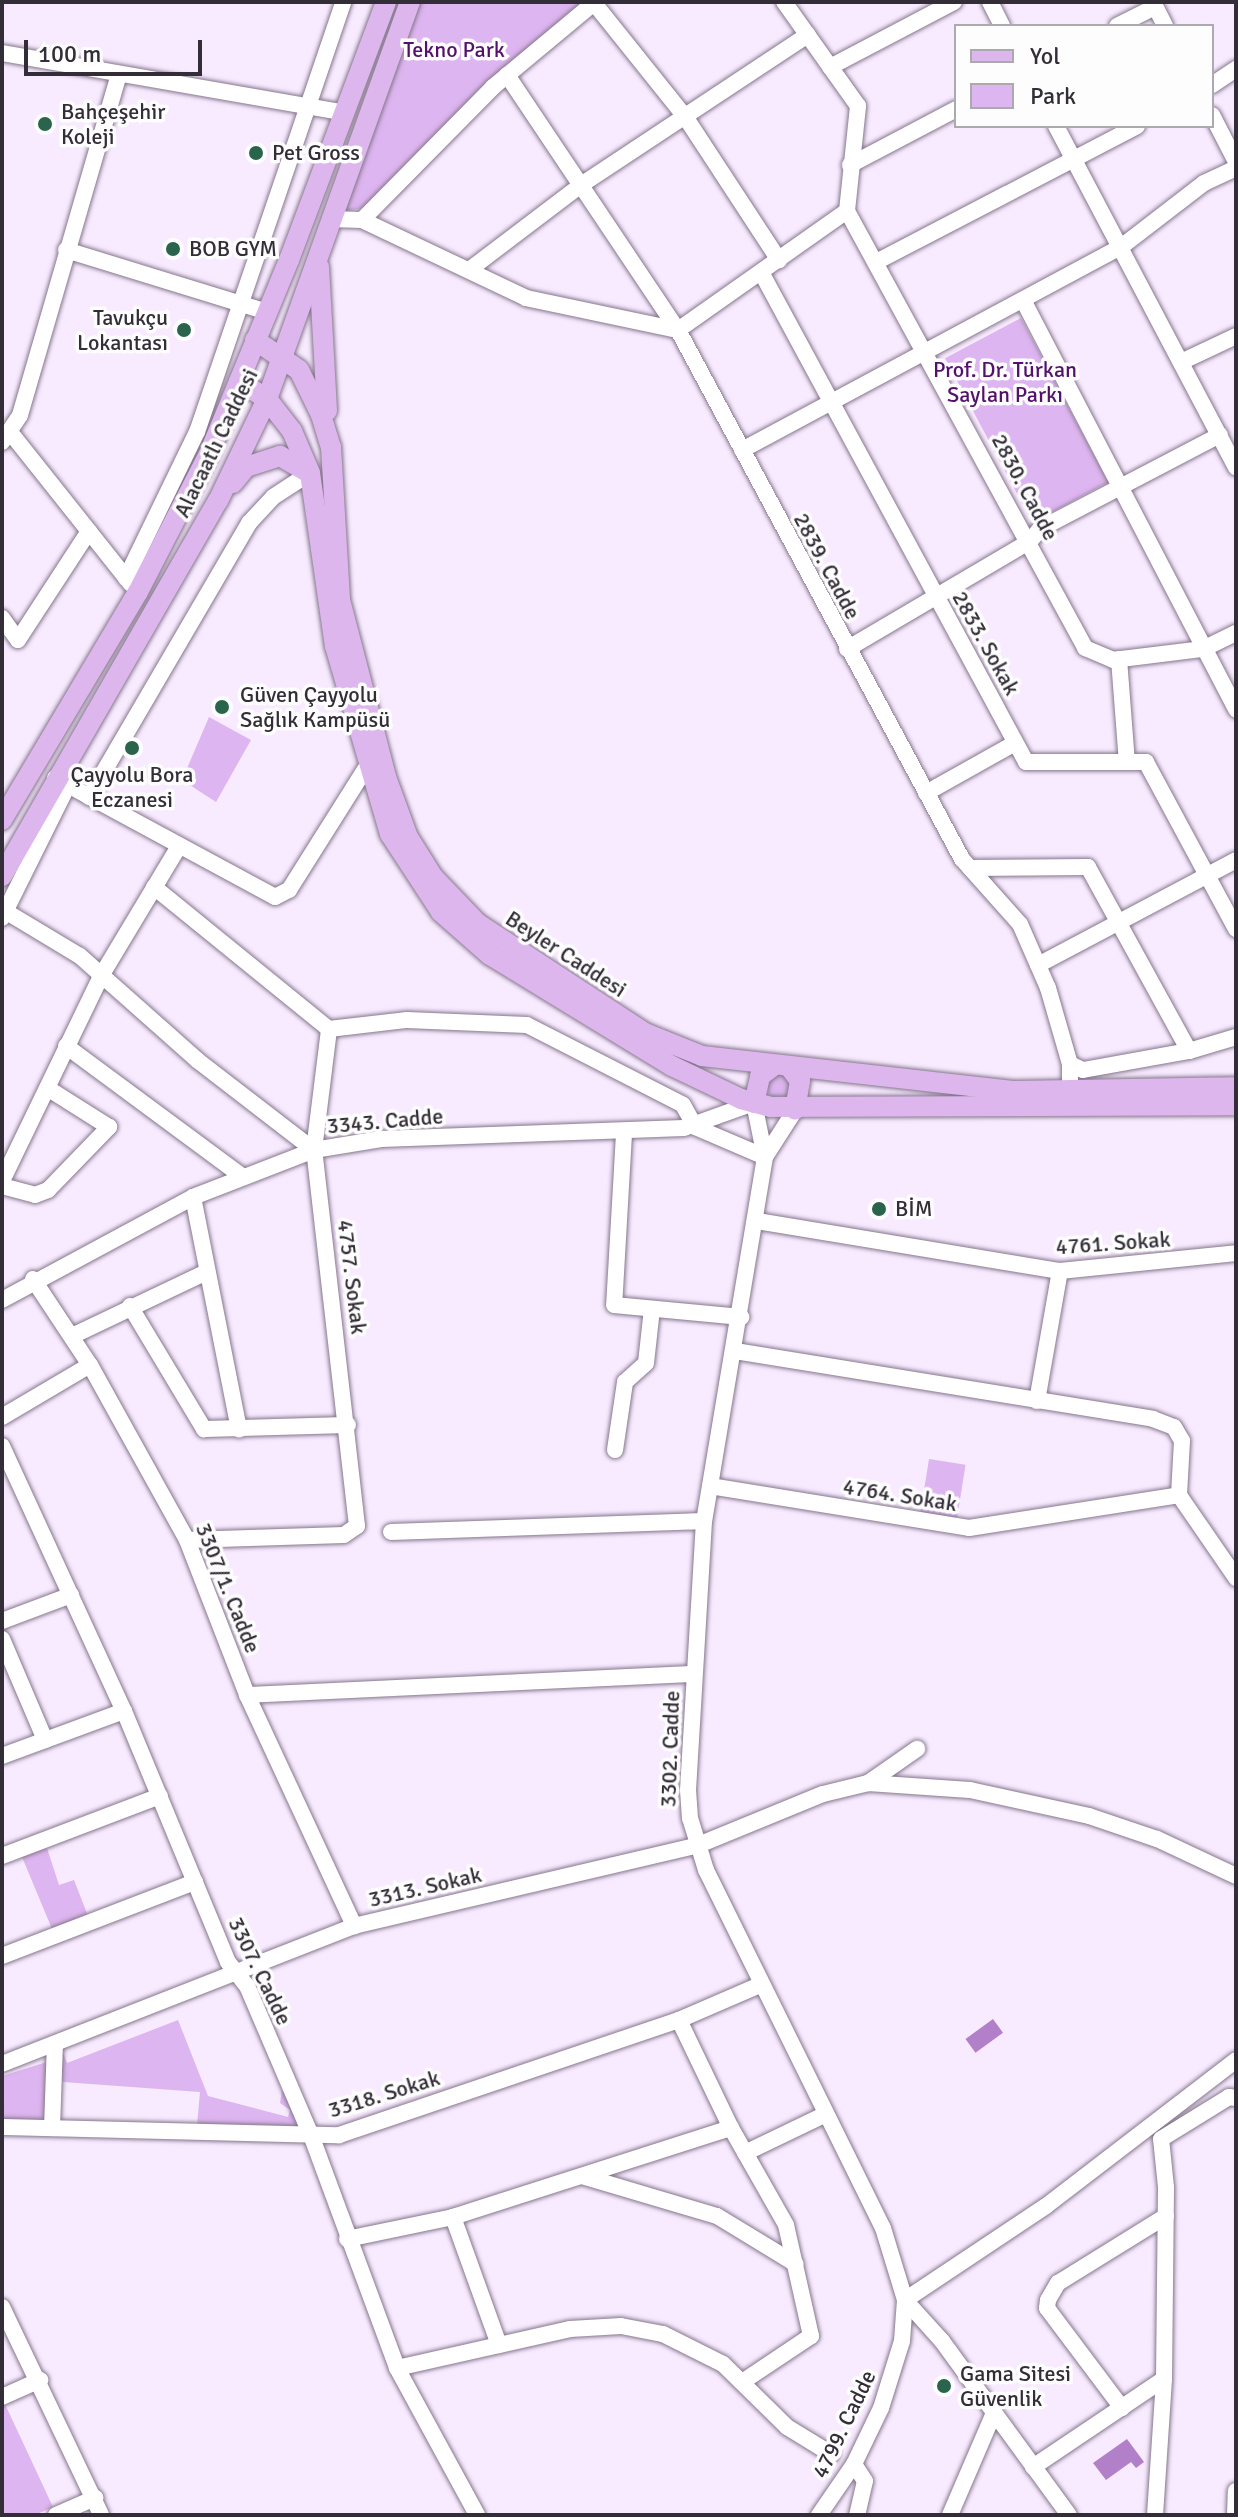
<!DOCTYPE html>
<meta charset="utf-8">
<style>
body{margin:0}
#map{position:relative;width:1238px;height:2517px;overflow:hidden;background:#f8ebff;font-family:Signika,sans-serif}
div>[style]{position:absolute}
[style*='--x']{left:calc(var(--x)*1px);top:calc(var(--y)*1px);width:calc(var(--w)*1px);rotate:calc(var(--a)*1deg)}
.green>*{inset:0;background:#ddb5f0;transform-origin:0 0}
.round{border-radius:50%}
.water>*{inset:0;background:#b27fc9;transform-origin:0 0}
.roads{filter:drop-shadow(0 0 2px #85768c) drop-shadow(0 0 2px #85768c)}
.minor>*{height:16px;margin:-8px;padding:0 8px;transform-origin:8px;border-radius:8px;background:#fff}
.major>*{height:20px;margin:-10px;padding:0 10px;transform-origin:10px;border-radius:10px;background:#dcb6ec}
.dots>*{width:22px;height:22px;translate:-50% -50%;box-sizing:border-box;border:4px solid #fdfdfd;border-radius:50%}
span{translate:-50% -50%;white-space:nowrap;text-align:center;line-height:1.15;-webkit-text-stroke:7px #fdfdfd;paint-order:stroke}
.park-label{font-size:22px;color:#54116c}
.poi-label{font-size:22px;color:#332d37}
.left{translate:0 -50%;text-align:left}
.right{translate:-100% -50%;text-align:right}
.street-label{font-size:22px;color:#332d37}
.frame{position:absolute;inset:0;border:4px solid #332d37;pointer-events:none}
.legend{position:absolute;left:954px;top:24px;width:260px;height:104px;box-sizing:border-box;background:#fdfdfd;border:2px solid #acaaae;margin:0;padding:10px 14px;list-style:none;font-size:24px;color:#332d37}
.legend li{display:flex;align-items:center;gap:16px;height:40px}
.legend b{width:40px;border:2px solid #acaaae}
.scale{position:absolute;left:24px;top:40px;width:178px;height:36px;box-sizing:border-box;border:4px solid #332d37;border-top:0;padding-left:10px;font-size:24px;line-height:28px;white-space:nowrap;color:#332d37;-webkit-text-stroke:6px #fdfdfd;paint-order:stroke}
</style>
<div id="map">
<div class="green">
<i style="clip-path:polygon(420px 2px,588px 2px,365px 208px,344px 211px)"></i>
<i style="left:1021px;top:318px;width:186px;height:86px;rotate:62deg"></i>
<i style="clip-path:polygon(209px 717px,251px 740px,216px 802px,182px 780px)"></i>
<i class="round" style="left:767px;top:1075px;width:24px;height:24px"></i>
<i style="left:929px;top:1459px;width:37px;height:57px;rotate:9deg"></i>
<i style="clip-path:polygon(47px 1848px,59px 1885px,74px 1880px,88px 1916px,52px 1929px,22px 1857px)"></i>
<i style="clip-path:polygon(178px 2020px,208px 2096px,288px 2117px,290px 2110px,280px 2103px,282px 2090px,301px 2123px,297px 2130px,197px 2125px,200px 2092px,63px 2082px,58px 2063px,63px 2053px,67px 2063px)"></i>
<i style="clip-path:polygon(50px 2061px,45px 2121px,2px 2122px,2px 2076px)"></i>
<i style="clip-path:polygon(4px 2402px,53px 2507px,35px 2515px,2px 2515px)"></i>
</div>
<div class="water">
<i style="left:993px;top:2019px;width:17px;height:34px;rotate:54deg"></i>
<i style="clip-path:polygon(1127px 2439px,1144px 2462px,1136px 2468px,1131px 2462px,1106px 2480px,1093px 2463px)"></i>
</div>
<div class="roads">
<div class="minor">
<i style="--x:990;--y:2;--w:27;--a:63"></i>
<i style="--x:1153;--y:2;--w:27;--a:63"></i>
<i style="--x:594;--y:3;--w:147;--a:51.3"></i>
<i style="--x:686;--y:118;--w:170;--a:56.8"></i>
<i style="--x:1117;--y:26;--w:42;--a:-26.6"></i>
<i style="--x:2;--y:53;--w:348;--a:9.9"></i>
<i style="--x:830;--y:67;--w:140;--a:-27.7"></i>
<i style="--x:507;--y:75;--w:307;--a:56.2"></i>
<i style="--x:678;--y:330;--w:600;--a:61.77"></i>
<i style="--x:962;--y:859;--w:87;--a:48.3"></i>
<i style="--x:1020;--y:924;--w:70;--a:66.4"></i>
<i style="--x:1048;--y:988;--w:79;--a:73.9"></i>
<i style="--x:1070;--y:1064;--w:27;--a:90"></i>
<i style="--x:1212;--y:85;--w:29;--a:-34"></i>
<i style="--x:1212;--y:115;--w:53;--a:62.9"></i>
<i style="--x:1056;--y:126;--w:386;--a:62.2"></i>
<i style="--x:850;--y:165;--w:120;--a:-27.8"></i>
<i style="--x:847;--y:211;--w:498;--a:61.4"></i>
<i style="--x:1085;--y:648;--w:30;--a:23"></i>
<i style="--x:1113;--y:660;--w:91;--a:-7"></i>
<i style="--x:1203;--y:649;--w:37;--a:-26"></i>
<i style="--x:330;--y:219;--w:32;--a:2"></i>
<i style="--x:362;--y:220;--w:182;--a:25.4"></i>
<i style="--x:526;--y:298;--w:155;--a:11.9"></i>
<i style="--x:362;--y:220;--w:187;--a:-45.4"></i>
<i style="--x:493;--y:87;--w:133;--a:-39.8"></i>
<i style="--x:66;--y:250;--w:210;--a:17.1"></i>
<i style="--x:878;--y:261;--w:292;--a:-27.5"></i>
<i style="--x:469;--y:270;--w:141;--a:-37.2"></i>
<i style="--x:581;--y:185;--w:272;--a:-33.5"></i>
<i style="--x:761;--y:272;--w:557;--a:61.59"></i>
<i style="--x:1026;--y:762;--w:120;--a:0"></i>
<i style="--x:1146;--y:762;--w:190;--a:61.7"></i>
<i style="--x:1023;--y:300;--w:462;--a:62.5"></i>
<i style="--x:678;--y:330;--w:207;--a:-35.2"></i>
<i style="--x:847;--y:211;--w:106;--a:-84"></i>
<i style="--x:858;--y:106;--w:128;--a:-125.4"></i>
<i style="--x:1181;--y:362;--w:61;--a:-25.3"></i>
<i style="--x:10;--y:432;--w:194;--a:51.5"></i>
<i style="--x:2;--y:442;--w:32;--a:-56"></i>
<i style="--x:20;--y:415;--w:355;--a:-73.8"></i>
<i style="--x:742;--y:450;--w:430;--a:-28.2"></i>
<i style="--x:1121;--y:247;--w:105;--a:-37.6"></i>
<i style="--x:1204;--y:183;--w:35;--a:-25"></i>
<i style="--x:126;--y:578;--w:162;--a:-64.1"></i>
<i style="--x:197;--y:432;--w:454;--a:-71.2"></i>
<i style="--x:2;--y:618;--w:27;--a:54"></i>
<i style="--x:18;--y:640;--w:130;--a:-56.9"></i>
<i style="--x:847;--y:649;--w:212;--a:-30.5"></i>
<i style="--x:1030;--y:541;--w:16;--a:-50"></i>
<i style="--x:1040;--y:529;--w:203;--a:-27.6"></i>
<i style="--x:1119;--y:659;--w:103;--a:85.6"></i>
<i style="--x:55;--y:778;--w:250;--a:28.4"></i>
<i style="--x:275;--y:897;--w:16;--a:-27"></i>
<i style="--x:289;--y:890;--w:146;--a:-57.8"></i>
<i style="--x:926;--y:793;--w:102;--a:-29.3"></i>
<i style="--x:89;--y:797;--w:317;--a:-59.7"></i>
<i style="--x:249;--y:523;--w:35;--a:-47"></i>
<i style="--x:273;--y:497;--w:44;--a:-33"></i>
<i style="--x:970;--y:868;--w:118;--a:-0.5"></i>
<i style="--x:1088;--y:867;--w:210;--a:61.2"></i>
<i style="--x:154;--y:887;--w:225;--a:39.1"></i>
<i style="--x:329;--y:1029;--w:79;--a:-6.6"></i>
<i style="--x:407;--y:1020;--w:120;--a:2.4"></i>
<i style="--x:527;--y:1025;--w:175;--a:27.1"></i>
<i style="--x:683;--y:1105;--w:25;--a:61"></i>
<i style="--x:5;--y:911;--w:87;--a:31"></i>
<i style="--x:80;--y:956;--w:157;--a:41.6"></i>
<i style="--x:197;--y:1060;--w:148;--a:37.6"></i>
<i style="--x:2;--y:918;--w:148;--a:-63.6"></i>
<i style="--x:1038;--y:965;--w:224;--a:-27.9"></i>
<i style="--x:66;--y:1046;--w:219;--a:36.5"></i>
<i style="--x:1070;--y:1064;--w:14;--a:25"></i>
<i style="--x:1083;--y:1070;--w:108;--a:-10.2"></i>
<i style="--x:1189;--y:1051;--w:49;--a:-16.6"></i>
<i style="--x:695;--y:1127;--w:76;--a:23.2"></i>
<i style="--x:624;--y:1134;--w:171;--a:93.3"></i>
<i style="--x:614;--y:1305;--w:128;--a:5.4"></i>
<i style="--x:765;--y:1157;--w:56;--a:-57.4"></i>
<i style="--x:2;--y:1181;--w:228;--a:-64.2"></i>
<i style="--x:101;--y:976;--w:152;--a:-59"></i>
<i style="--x:2;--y:1186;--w:34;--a:15"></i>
<i style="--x:35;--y:1195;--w:14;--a:-21"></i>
<i style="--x:48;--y:1190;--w:88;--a:-45.9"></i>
<i style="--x:109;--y:1127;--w:73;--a:-147.8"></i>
<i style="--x:193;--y:1197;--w:237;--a:78.8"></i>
<i style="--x:757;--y:1221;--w:307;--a:9.4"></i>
<i style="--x:1060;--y:1271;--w:177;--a:-5.8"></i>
<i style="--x:33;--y:1279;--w:103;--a:56.5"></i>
<i style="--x:90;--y:1365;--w:200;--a:61"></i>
<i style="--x:187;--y:1540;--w:166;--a:68.8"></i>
<i style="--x:247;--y:1695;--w:255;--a:65.1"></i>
<i style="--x:2;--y:1300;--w:217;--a:-28.3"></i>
<i style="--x:193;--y:1197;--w:130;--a:-21.2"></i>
<i style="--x:314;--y:1150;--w:68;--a:-9.3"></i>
<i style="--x:381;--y:1139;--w:303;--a:-2.1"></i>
<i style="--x:684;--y:1128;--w:74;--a:-19.7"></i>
<i style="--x:754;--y:1103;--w:55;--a:78.5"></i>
<i style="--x:765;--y:1157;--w:369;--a:99.5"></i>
<i style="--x:704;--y:1521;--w:269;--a:93.4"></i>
<i style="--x:688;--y:1790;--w:28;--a:86"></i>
<i style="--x:690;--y:1818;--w:54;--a:72.9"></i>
<i style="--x:706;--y:1870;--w:399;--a:63.7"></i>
<i style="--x:883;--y:2228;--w:75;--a:73"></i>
<i style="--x:905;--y:2300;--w:41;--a:94.2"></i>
<i style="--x:902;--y:2341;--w:70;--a:107.4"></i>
<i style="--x:881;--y:2408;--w:62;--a:115.7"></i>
<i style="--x:854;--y:2464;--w:62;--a:124.5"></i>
<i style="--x:130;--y:1306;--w:144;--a:59"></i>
<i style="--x:204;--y:1429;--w:144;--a:-1.6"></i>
<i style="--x:72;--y:1336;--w:149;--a:-25.4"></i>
<i style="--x:735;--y:1351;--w:423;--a:9.2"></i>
<i style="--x:1153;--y:1419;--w:22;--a:21"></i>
<i style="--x:1174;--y:1427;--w:16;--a:60"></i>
<i style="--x:1182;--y:1441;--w:54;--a:93.2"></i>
<i style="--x:1037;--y:1401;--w:132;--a:-80"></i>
<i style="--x:2;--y:1417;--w:102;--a:-30.6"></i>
<i style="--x:2;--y:1446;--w:292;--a:65.3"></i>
<i style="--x:124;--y:1711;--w:272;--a:67.5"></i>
<i style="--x:228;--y:1962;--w:31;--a:52"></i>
<i style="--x:247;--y:1986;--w:162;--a:66.8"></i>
<i style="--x:311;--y:2135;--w:248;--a:69.7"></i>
<i style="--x:397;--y:2368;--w:167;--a:61.4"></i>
<i style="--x:615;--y:1450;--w:69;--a:-81.6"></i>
<i style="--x:625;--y:1382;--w:28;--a:-42"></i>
<i style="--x:646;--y:1363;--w:54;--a:-83.7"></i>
<i style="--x:710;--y:1486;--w:262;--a:9.2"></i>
<i style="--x:969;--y:1528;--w:213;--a:-8.9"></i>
<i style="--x:1179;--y:1495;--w:101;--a:55.5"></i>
<i style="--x:391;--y:1532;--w:313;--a:-2"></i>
<i style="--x:187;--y:1540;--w:157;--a:-1.8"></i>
<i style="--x:344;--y:1535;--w:16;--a:-35"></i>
<i style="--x:357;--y:1526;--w:378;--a:-96.5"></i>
<i style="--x:314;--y:1150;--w:122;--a:-82.9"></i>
<i style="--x:2;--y:1621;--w:74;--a:-20.6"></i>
<i style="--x:2;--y:1639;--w:110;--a:66.9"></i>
<i style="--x:247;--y:1695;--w:447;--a:-2.7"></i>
<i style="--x:2;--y:1756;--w:130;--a:-20.2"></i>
<i style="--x:868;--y:1783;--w:60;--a:-34.8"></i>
<i style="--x:2;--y:1856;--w:169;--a:-20.8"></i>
<i style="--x:2;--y:1956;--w:207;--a:-21"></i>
<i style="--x:679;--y:2020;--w:120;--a:64.3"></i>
<i style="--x:731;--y:2128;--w:112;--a:60.4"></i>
<i style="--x:786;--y:2225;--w:114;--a:77.3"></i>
<i style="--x:811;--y:2336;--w:83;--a:146.3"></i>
<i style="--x:2;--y:2064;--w:378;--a:-21.4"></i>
<i style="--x:354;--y:1926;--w:351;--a:-13.2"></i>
<i style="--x:696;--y:1846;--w:137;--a:-22.3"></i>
<i style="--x:823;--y:1794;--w:46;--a:-13.7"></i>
<i style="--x:868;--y:1783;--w:102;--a:3.9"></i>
<i style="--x:970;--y:1790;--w:122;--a:12.3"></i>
<i style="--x:1089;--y:1816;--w:72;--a:18.7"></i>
<i style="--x:1157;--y:1839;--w:87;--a:25.1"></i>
<i style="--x:2;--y:2127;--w:337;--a:1.4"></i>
<i style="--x:339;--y:2135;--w:359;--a:-18.7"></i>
<i style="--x:679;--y:2020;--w:88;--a:-23.4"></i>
<i style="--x:52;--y:2128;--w:84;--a:-88"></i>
<i style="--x:745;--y:2153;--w:90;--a:-25.7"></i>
<i style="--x:582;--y:2176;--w:141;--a:16.5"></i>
<i style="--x:717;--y:2216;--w:92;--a:31.3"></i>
<i style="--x:453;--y:2217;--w:136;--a:70.2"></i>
<i style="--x:347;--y:2239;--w:108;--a:-11.7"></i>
<i style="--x:453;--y:2217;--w:292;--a:-17.8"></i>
<i style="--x:905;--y:2300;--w:169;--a:-33.7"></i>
<i style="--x:1046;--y:2206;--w:240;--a:-37.5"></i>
<i style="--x:905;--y:2300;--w:55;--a:47.9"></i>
<i style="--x:942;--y:2341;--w:215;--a:53.9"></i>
<i style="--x:2;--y:2307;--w:230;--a:64.5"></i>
<i style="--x:397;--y:2368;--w:177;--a:-12.7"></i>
<i style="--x:570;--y:2329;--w:51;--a:-3.4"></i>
<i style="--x:621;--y:2326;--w:43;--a:10.8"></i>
<i style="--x:663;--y:2334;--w:67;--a:26.6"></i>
<i style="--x:723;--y:2364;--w:90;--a:44.5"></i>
<i style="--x:787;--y:2427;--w:52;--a:31.5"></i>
<i style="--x:2;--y:2397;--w:42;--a:-24.1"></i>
<i style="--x:1122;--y:2408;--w:125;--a:-126.9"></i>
<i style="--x:1047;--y:2308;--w:8;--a:-83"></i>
<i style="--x:1048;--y:2300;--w:20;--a:-60"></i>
<i style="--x:1058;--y:2283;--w:127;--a:-31.8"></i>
<i style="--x:854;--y:2464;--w:20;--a:57"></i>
<i style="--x:865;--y:2481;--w:35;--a:103"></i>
<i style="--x:1033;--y:2467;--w:158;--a:-33.9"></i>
<i style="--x:56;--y:2515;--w:43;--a:-23.6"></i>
<i style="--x:950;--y:2515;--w:109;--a:-66.7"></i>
<i style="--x:1155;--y:2515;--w:136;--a:-86.2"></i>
<i style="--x:1164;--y:2379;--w:192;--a:-89.4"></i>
<i style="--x:1166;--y:2187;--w:48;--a:-95.9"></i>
<i style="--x:1161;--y:2139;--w:80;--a:-31.7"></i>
<i style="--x:1229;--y:2097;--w:7;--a:8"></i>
<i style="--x:1235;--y:2515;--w:24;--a:-88"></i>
</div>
<div class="major">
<i style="--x:319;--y:267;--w:144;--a:86.8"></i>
<i style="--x:255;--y:340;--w:53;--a:34.3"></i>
<i style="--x:299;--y:370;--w:50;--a:63.9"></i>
<i style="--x:321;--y:415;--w:34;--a:73"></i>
<i style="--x:331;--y:447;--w:153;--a:86.6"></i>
<i style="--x:340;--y:600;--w:183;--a:75.4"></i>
<i style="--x:386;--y:777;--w:64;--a:69.9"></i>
<i style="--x:408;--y:837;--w:47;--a:58"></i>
<i style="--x:433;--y:877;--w:64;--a:46.3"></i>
<i style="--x:477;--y:923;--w:201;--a:33.2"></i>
<i style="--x:645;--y:1033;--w:61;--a:22"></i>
<i style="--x:702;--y:1056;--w:315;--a:6.4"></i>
<i style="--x:1015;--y:1091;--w:221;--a:-1"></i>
<i style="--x:239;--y:381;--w:33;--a:33"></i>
<i style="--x:267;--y:399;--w:41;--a:52"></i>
<i style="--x:292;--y:431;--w:46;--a:66.8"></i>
<i style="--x:310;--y:473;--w:175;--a:81.8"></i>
<i style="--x:335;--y:646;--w:196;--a:73.7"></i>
<i style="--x:390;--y:834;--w:93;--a:56.8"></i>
<i style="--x:441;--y:912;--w:65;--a:41.3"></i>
<i style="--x:490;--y:955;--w:213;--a:31.4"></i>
<i style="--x:672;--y:1066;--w:76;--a:25.6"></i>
<i style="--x:741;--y:1099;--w:31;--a:15"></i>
<i style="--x:771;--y:1107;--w:465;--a:-0.2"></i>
<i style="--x:233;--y:483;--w:21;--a:-51"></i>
<i style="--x:246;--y:467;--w:36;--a:-18"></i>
<i style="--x:280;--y:456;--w:34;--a:30"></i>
<i style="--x:2;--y:820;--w:265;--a:-59.2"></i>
<i style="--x:138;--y:592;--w:155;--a:-62.8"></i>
<i style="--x:209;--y:454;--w:210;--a:-67.6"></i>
<i style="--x:289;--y:260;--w:276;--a:-69.4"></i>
<i style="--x:2;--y:876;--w:433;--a:-60.1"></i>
<i style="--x:218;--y:501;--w:113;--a:-64.3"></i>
<i style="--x:267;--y:399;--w:422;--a:-70.2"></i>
<i style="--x:791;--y:1069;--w:15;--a:53"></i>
<i style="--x:800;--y:1081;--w:29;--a:100"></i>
<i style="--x:754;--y:1103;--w:28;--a:-77"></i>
<i style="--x:760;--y:1076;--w:15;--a:-37"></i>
</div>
</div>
<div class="dots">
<i style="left:45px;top:124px;background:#2a644d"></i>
<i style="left:256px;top:153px;background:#2a644d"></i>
<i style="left:173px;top:249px;background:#2a644d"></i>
<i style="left:184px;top:330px;background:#2a644d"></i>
<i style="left:222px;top:707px;background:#2a644d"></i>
<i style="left:132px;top:748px;background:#2a644d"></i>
<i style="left:879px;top:1209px;background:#2a644d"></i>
<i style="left:944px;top:2386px;background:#2a644d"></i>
</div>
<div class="park-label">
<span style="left:454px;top:50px">Tekno Park</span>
<span style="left:1005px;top:382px">Prof. Dr. Türkan<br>Saylan Parkı</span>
</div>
<div class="poi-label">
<span class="left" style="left:61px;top:124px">Bahçeşehir<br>Koleji</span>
<span class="left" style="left:272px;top:153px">Pet Gross</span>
<span class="left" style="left:189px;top:249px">BOB GYM</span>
<span class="right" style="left:168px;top:330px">Tavukçu<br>Lokantası</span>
<span class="left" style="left:240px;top:707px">Güven Çayyolu<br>Sağlık Kampüsü</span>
<span style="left:132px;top:787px">Çayyolu Bora<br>Eczanesi</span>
<span class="left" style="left:895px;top:1209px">BİM</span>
<span class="left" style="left:960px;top:2386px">Gama Sitesi<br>Güvenlik</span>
</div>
<div class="street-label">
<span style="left:216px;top:443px;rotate:-64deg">Alacaatlı Caddesi</span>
<span style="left:1025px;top:487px;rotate:62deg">2830. Cadde</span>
<span style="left:827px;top:566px;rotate:62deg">2839. Cadde</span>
<span style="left:986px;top:643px;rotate:61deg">2833. Sokak</span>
<span style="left:566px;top:954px;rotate:33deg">Beyler Caddesi</span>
<span style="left:385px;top:1121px;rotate:-5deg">3343. Cadde</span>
<span style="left:1113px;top:1243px;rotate:-4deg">4761. Sokak</span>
<span style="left:352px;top:1277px;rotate:83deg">4757. Sokak</span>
<span style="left:900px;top:1495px;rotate:9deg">4764. Sokak</span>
<span style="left:228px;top:1588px;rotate:68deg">3307/1. Cadde</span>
<span style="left:670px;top:1749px;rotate:-88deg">3302. Cadde</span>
<span style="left:425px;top:1887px;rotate:-13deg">3313. Sokak</span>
<span style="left:260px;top:1971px;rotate:64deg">3307. Cadde</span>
<span style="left:384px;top:2094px;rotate:-17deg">3318. Sokak</span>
<span style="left:844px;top:2424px;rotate:-64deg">4799. Cadde</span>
</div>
<div class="frame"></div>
<ul class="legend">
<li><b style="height:10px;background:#dcb6ec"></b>Yol</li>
<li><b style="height:22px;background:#ddb5f0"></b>Park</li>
</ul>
<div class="scale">100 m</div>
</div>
